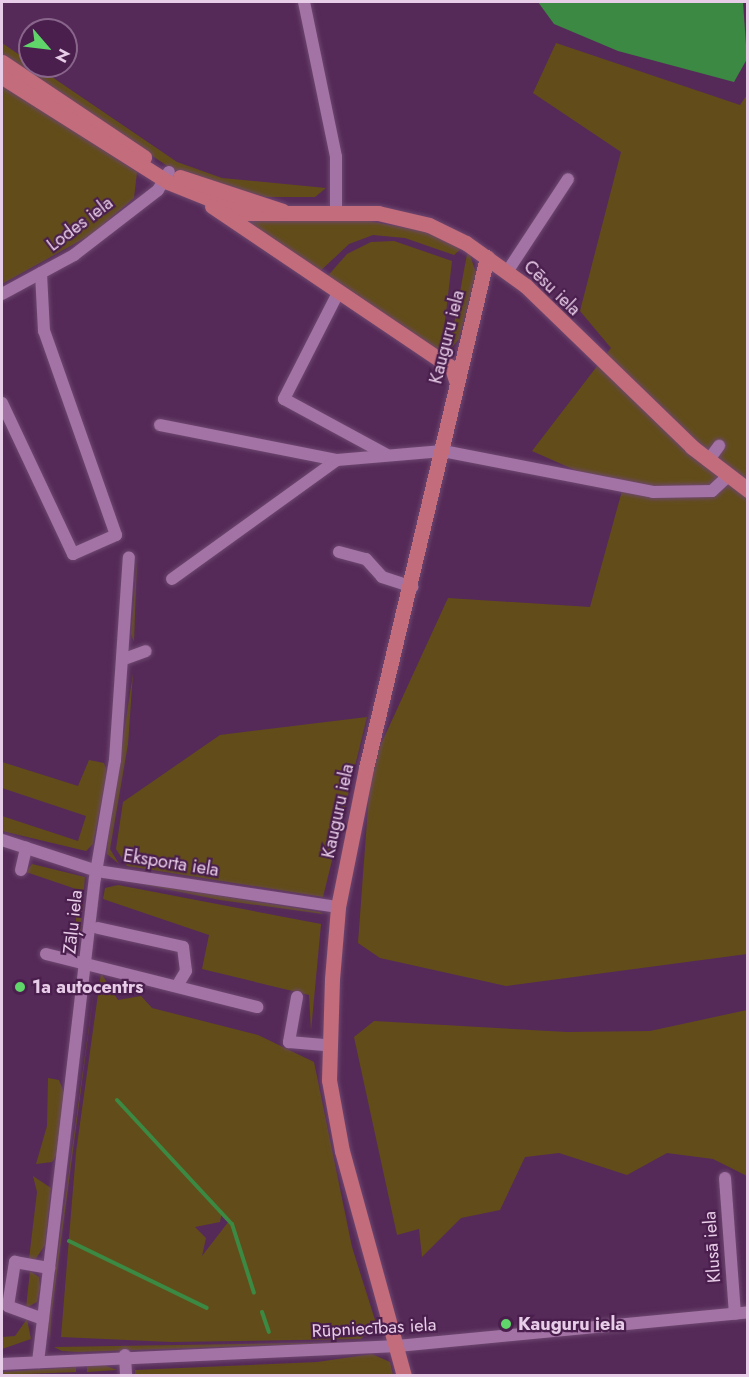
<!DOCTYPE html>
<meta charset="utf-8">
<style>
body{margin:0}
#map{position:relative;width:749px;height:1377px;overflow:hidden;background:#552a58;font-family:Jost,sans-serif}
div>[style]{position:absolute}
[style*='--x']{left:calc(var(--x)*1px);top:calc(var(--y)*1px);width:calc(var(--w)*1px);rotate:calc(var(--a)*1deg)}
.green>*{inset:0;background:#624d1a}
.water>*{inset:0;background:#3b8942}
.stream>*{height:4px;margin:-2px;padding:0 2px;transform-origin:2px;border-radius:2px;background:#3b8942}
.roads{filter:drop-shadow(0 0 2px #6e4870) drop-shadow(0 0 2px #6e4870)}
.minor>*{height:12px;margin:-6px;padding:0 6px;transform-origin:6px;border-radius:6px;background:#a373a5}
.major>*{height:15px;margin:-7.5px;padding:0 7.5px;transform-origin:7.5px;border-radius:7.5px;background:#c36c7c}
.dots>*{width:16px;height:16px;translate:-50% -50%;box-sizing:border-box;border:3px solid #4a1f4d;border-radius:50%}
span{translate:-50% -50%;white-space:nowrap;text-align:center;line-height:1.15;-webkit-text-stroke:4.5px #4a1f4d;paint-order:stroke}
.street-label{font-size:18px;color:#e8cde8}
.poi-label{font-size:18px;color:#e8cde8;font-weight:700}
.left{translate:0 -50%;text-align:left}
.frame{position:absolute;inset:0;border:3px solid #e8cde8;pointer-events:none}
.north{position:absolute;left:18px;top:18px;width:60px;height:60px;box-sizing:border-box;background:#4a1f4d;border:2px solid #89658b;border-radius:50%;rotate:118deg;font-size:16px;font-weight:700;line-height:24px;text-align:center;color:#e8cde8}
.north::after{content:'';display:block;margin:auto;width:21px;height:27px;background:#60d56a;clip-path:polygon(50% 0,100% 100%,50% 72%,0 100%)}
</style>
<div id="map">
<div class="green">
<i style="clip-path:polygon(2px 43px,177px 162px,222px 178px,326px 188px,315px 197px,265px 197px,172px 169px,2px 56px)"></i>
<i style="clip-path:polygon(556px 43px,740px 105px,747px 95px,747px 954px,506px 986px,380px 958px,358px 943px,371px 766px,448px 598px,590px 607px,622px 491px,532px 451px,611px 348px,580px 311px,621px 152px,533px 93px)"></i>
<i style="clip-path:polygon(2px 84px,137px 172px,134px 198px,92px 234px,2px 284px)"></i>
<i style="clip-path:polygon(243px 216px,369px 221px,438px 234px,463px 247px,454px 255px,405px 238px,373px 235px,349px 244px,317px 274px,242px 222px)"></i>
<i style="clip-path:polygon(394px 241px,452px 261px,441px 355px,325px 279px,347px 254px,371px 242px)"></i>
<i style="clip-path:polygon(468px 249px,476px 273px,459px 339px,449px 351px)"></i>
<i style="clip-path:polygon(137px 560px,134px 642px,131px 634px)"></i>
<i style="clip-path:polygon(133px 673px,128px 744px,110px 849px,119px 864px,107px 854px,108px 839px)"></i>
<i style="clip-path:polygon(367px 717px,323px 897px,127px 866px,116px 849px,123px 802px,220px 735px)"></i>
<i style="clip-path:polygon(89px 760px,104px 763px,107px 772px,93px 844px,86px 851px,2px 831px,2px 816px,78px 841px,86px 816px,2px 788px,2px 762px,78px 786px)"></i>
<i style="clip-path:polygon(32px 864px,85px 877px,80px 936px,76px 936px,76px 889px,26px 872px)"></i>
<i style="clip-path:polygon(122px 880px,320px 912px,323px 914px,220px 900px)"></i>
<i style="clip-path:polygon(118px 885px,321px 924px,311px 1031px,309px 995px,202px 969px,209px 935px,103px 899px,105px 888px)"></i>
<i style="clip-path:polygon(evenodd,101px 973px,118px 1000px,141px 996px,152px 1008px,258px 1035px,314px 1062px,352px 1247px,376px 1323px,361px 1339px,171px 1342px,61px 1337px,76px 1152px,101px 973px,222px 1212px,229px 1221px,202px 1256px,206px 1238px,195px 1227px,220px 1222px,222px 1212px)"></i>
<i style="clip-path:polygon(96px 975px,51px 1318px,50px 1340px,48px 1324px)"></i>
<i style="clip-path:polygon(747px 1010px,747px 1176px,713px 1159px,667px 1153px,627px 1175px,559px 1153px,525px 1157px,500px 1210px,461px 1218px,422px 1257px,419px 1229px,397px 1235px,354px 1037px,374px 1021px,567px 1032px,650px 1031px)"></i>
<i style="clip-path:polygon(48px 1078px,59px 1080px,65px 1095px,57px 1155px,52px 1162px,36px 1164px,47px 1126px)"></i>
<i style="clip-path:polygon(33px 1176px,51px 1188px,45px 1245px,35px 1260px,29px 1259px,37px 1192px)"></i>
<i style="clip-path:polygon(30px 1271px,39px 1277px,40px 1287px,37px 1302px,26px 1308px)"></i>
<i style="clip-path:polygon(27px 1319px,31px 1339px,2px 1349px,2px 1337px,15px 1336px)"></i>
<i style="clip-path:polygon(365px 1342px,78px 1352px,62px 1351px,54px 1347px)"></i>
<i style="clip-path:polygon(372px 1354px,390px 1362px,393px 1375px,135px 1375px,135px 1370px,317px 1362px)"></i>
<i style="clip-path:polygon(104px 1365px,117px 1370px,87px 1372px,87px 1366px)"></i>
<i style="clip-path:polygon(76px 1367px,76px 1372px,2px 1375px,2px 1372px)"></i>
</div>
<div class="water">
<i style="clip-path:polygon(538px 2px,743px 2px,747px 59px,734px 82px,618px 51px,554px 24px)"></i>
</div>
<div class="stream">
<i style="--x:117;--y:1100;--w:169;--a:47.2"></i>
<i style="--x:232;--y:1224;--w:72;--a:72.3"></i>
<i style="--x:69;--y:1241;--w:153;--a:25.9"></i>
<i style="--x:262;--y:1312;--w:21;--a:71"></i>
</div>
<div class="roads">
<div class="minor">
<i style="--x:304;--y:2;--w:158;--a:78.3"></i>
<i style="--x:336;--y:157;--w:53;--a:90"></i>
<i style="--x:507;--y:272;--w:111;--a:-56.7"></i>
<i style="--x:338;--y:293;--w:119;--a:117"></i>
<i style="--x:284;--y:399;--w:117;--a:28.5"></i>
<i style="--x:2;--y:294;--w:82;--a:-28.4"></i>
<i style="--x:74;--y:255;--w:106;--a:-37.7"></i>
<i style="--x:158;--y:190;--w:21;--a:-59"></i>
<i style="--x:2;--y:403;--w:167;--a:64.8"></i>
<i style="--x:73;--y:554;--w:47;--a:-23.8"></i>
<i style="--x:116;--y:535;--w:216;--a:-109.4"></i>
<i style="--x:44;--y:331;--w:58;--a:-93"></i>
<i style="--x:160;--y:425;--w:180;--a:11.2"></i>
<i style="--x:708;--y:461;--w:19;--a:-54"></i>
<i style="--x:339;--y:552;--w:28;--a:15"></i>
<i style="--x:366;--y:559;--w:24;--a:48"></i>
<i style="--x:382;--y:577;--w:32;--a:18"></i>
<i style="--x:172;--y:579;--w:203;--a:-35.8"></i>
<i style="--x:337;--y:460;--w:106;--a:-4.9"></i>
<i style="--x:443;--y:451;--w:214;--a:11"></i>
<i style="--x:653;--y:492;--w:59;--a:-1"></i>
<i style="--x:712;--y:491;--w:22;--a:-43"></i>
<i style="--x:124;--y:659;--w:23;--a:-20"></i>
<i style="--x:2;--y:840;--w:100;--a:18.1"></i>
<i style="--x:97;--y:871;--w:244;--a:8.5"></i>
<i style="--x:21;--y:870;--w:23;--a:-77"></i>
<i style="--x:98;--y:928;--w:87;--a:12.6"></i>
<i style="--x:183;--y:947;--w:24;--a:83"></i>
<i style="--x:186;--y:971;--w:17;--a:121"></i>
<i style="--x:46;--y:954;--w:218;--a:14.1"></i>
<i style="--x:297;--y:997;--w:46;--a:100.1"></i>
<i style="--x:289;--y:1042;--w:38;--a:5"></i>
<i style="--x:725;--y:1178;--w:136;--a:85.8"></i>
<i style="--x:43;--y:1319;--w:37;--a:-160"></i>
<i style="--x:8;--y:1306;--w:45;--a:-81"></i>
<i style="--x:15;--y:1262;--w:35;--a:10"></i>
<i style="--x:125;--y:1355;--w:21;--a:87"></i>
<i style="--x:38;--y:1362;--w:487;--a:-83.3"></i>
<i style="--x:95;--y:878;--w:120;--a:-80.4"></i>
<i style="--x:115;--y:760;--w:203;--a:-86.1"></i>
<i style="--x:2;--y:1364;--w:396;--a:-2.6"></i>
<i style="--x:398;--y:1346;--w:352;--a:-5.5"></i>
</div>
<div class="major">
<i style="--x:2;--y:62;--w:171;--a:33.8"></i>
<i style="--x:2;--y:77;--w:196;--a:32.3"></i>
<i style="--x:168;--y:182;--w:83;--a:21.9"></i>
<i style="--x:245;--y:213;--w:133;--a:0"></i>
<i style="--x:378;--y:213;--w:52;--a:13.2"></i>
<i style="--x:429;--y:225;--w:41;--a:25.9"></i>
<i style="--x:466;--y:243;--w:74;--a:35.6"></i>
<i style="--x:526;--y:286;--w:231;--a:44.1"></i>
<i style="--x:692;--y:447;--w:71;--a:37.5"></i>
<i style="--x:180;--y:177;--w:108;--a:18.3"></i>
<i style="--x:212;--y:206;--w:290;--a:34"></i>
<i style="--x:452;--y:368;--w:13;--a:72"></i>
<i style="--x:404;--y:1376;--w:233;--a:-105.4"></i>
<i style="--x:342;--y:1151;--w:72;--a:-100.4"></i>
<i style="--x:329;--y:1080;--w:101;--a:-88.3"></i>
<i style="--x:332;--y:979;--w:72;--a:-85.2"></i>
<i style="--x:338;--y:907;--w:142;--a:-78.6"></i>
<i style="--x:366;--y:768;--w:525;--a:-76.68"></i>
</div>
</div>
<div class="dots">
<i style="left:20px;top:987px;background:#60d56a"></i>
<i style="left:506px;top:1324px;background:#60d56a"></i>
</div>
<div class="street-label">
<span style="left:80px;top:224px;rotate:-37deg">Lodes iela</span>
<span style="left:552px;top:288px;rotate:44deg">Cēsu iela</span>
<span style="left:447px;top:337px;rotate:-76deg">Kauguru iela</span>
<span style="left:338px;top:811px;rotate:-78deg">Kauguru iela</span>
<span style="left:171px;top:863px;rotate:9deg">Eksporta iela</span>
<span style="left:73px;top:922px;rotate:-84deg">Zāļu iela</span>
<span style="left:712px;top:1247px;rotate:-94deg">Klusā iela</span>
<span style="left:374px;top:1328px;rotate:-3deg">Rūpniecības iela</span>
</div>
<div class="poi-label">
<span class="left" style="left:32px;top:987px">1a autocentrs</span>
<span class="left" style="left:518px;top:1324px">Kauguru iela</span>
</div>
<div class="frame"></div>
<div class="north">N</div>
</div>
